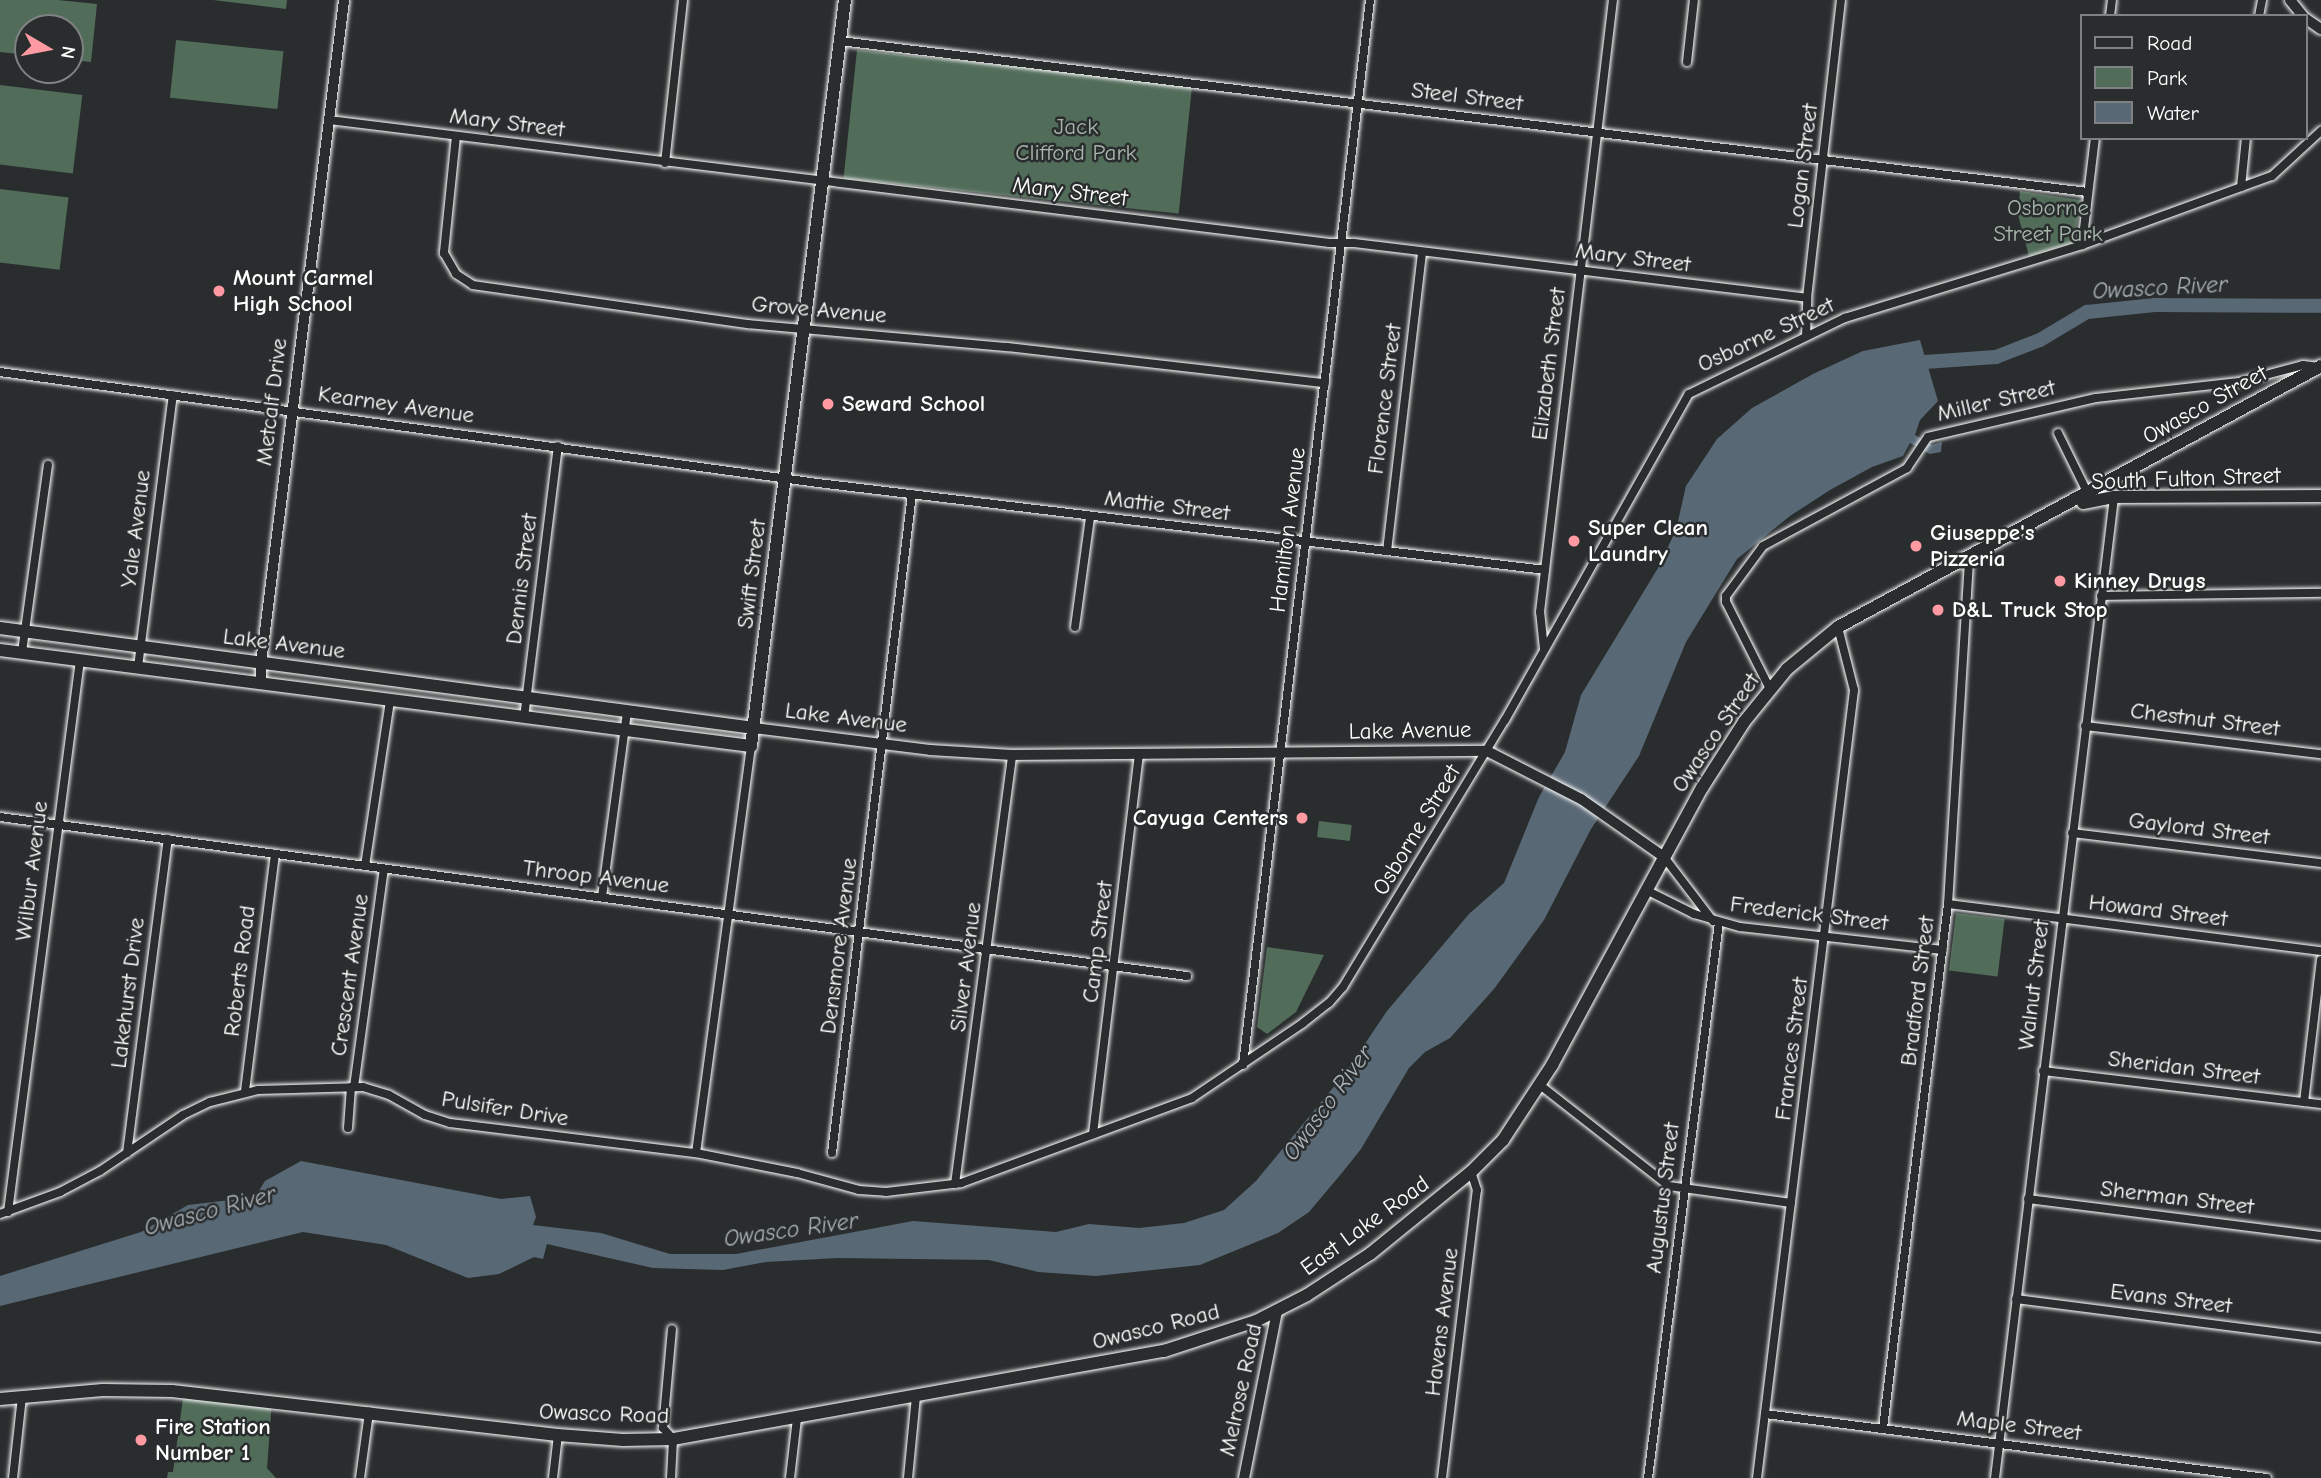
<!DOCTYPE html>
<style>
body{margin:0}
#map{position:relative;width:2321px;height:1478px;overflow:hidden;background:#2a2d2e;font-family:"Comic Neue",sans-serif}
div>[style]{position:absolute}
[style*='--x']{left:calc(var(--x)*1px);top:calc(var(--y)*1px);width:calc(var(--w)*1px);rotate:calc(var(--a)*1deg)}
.green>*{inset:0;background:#526c5a;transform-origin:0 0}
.water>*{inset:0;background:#596875}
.river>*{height:14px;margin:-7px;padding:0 7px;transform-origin:7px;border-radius:7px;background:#596875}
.roads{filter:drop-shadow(0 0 2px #fff) drop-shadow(0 0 2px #fff)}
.minor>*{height:8px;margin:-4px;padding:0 4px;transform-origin:4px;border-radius:4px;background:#2a2d2e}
.tertiary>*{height:10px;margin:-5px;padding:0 5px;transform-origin:5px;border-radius:5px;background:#2a2d2e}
.secondary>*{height:12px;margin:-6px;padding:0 6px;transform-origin:6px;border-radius:6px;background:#2a2d2e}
.dots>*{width:19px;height:19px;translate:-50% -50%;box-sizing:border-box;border:4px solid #2a2d2e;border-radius:50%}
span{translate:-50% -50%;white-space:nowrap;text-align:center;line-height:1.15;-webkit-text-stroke:5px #2a2d2e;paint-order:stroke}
.street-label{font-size:23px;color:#fff}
.park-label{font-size:23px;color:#a8b6ac}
.poi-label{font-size:23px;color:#fff;font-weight:700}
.left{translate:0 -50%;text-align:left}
.right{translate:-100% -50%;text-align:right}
.water-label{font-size:24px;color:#acb4ba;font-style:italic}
.legend{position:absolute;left:2080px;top:14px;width:228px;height:126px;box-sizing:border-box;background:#2a2d2e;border:2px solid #7f8182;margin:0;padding:9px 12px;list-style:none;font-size:21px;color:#fff}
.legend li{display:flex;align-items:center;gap:14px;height:35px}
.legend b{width:35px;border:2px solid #7f8182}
.north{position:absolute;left:14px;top:14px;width:70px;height:70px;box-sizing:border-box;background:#2a2d2e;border:2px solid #7f8182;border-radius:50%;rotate:100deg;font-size:19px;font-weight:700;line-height:28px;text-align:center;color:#fff}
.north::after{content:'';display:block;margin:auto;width:24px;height:32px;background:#ff9aa2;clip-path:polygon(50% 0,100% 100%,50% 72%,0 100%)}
</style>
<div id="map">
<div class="green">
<i style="clip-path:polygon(0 0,58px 0,97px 4px,91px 62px,70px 60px,70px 28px,28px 28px,28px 55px,0 52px)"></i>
<i style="clip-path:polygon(213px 0,287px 0,286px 9px)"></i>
<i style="left:176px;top:40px;width:108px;height:58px;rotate:6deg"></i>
<i style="left:857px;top:50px;width:337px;height:129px;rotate:6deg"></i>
<i style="left:0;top:85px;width:83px;height:79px;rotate:7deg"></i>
<i style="left:0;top:189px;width:69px;height:73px;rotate:7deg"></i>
<i style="clip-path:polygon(2020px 191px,2081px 200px,2074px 242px,2029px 256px,2018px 215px)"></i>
<i style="left:1319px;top:821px;width:33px;height:16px;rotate:7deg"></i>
<i style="left:1956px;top:913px;width:49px;height:58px;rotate:7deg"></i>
<i style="clip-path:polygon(1267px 947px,1324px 955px,1296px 1012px,1267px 1034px,1257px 1027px)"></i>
<i style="clip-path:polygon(184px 1391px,272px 1401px,267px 1468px,276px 1478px,167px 1478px,168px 1472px,173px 1472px)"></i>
</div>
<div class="water">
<i style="clip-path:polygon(1920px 340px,1938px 401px,1920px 420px,1915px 435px,1932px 445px,1942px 442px,1941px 452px,1930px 454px,1910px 443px,1903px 456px,1872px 467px,1830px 490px,1790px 516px,1737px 559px,1686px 642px,1639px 756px,1591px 829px,1544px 920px,1494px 989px,1450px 1038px,1425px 1052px,1409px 1068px,1361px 1149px,1341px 1174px,1309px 1212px,1278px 1233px,1200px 1265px,1096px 1276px,1038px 1272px,989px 1260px,837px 1258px,766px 1262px,723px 1270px,653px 1268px,547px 1244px,543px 1259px,534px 1257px,499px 1274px,468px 1278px,386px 1245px,303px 1232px,0 1306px,0 1276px,141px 1232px,188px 1205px,255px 1197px,265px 1181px,301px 1161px,501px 1199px,530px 1196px,536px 1217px,533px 1225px,601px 1233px,670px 1254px,736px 1254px,913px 1221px,1056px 1232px,1089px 1224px,1139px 1228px,1184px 1223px,1224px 1210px,1256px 1181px,1346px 1072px,1387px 1011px,1469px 914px,1504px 883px,1539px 797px,1565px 752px,1581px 695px,1658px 568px,1676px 530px,1686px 486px,1717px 439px,1752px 408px,1813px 374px,1863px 351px)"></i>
</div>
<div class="river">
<i style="--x:1909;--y:371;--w:18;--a:-29"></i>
<i style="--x:1925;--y:362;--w:71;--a:-4"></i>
<i style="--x:1996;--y:357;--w:47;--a:-21.1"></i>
<i style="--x:2040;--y:340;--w:55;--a:-30.8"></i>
<i style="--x:2087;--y:312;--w:68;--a:-5.9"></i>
<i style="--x:2155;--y:305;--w:166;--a:0.3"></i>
</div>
<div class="roads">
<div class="minor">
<i style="--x:2110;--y:16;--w:16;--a:-83"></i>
<i style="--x:2259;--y:16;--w:16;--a:-79"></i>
<i style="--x:840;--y:41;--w:1257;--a:6.9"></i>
<i style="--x:1687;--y:62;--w:62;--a:-83.6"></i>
<i style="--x:329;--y:120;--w:1008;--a:7.01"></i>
<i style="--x:1329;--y:243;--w:25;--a:0"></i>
<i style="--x:1354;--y:243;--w:456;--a:6.9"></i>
<i style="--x:456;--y:136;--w:118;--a:95.9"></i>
<i style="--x:444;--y:253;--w:24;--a:60"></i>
<i style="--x:456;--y:274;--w:20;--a:33"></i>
<i style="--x:473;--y:285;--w:278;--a:8.1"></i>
<i style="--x:748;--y:324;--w:260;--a:5.1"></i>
<i style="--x:1007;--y:347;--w:320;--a:6.5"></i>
<i style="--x:665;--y:163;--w:164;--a:-83.7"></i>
<i style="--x:2241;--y:187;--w:49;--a:-84.2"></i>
<i style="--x:2082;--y:245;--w:108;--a:-83.1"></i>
<i style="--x:1806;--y:336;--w:38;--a:-88"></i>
<i style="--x:1807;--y:298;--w:300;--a:-83.5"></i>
<i style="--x:0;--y:372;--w:825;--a:7.73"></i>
<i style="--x:818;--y:483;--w:732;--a:6.82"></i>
<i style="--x:2058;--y:433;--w:68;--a:63.8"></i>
<i style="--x:1387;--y:551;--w:301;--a:-83.3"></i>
<i style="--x:2101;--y:596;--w:220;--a:-0.8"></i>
<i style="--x:1075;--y:627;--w:111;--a:-82.2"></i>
<i style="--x:1544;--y:649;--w:37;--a:-96"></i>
<i style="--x:1540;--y:612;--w:616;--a:-83.2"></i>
<i style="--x:22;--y:652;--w:189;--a:-82.1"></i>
<i style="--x:138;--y:667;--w:274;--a:-82.7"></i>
<i style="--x:1770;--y:689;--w:97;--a:-116.8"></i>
<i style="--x:1726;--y:602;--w:6;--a:-90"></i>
<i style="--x:1726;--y:596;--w:62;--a:-53.5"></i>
<i style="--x:1763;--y:546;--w:164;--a:-28.4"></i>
<i style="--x:1907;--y:468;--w:37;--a:-56"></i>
<i style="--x:1928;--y:437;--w:172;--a:-13.1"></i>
<i style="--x:2096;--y:398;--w:144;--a:-6.4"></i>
<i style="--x:2239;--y:382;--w:66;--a:-14.9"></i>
<i style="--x:2303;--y:365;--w:16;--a:7"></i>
<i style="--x:524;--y:718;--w:274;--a:-82.9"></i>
<i style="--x:2085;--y:726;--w:238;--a:6.8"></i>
<i style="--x:0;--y:817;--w:1198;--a:7.63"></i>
<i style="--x:2072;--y:833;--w:251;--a:6.9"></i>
<i style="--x:1664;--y:857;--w:81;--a:52.6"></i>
<i style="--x:365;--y:866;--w:167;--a:-81.4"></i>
<i style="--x:1646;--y:890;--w:54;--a:26.6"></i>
<i style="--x:1694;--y:914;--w:48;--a:15.8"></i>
<i style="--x:1740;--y:927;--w:204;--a:6.5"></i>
<i style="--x:602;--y:897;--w:188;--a:-82.3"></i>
<i style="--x:1948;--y:904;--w:376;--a:7.2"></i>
<i style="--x:1243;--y:1065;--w:1073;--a:-83.2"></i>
<i style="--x:2043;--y:1071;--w:280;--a:6.8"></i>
<i style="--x:1540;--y:1085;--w:164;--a:38.1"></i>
<i style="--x:1669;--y:1186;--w:123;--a:7.9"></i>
<i style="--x:354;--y:1087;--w:220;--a:-82.2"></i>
<i style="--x:245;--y:1091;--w:239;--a:-82.8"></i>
<i style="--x:2304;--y:1102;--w:143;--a:-83.2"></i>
<i style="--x:348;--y:1128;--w:41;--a:-85.8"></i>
<i style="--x:1093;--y:1134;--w:382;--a:-83.1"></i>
<i style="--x:127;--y:1153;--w:317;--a:-82.6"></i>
<i style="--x:696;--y:1153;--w:411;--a:-82.3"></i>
<i style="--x:832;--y:1153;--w:664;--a:-83.08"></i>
<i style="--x:955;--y:1184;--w:433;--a:-82.4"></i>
<i style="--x:2028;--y:1199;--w:295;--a:7.2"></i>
<i style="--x:8;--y:1212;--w:557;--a:-82.57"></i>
<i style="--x:0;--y:1214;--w:64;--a:-20.1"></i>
<i style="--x:60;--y:1192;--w:45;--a:-27.7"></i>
<i style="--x:100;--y:1171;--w:100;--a:-34"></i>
<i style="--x:183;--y:1115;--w:30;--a:-26"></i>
<i style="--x:210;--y:1102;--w:49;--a:-14"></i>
<i style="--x:258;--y:1090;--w:105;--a:-1.6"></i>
<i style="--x:363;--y:1087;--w:27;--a:17"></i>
<i style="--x:389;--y:1095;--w:41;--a:29.1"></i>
<i style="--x:425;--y:1115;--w:26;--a:18"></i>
<i style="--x:450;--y:1123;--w:248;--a:7"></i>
<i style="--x:696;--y:1153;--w:103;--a:11.2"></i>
<i style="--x:797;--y:1173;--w:64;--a:15.3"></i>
<i style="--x:859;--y:1190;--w:27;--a:4"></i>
<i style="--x:886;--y:1192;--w:76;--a:-6.8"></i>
<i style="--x:961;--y:1183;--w:246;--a:-20.2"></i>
<i style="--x:1192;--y:1098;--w:134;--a:-34"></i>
<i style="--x:1303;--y:1023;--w:33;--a:-38"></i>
<i style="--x:1329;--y:1003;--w:21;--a:-49"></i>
<i style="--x:1343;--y:987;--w:312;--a:-58.8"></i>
<i style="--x:1505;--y:720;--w:374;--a:-60.6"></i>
<i style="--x:1689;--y:394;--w:174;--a:-26"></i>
<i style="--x:1845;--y:318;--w:248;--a:-17.1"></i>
<i style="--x:2082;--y:245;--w:202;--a:-20"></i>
<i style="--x:2272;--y:176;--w:67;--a:-42.6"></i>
<i style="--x:2016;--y:1299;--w:307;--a:7.3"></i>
<i style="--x:1765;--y:1414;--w:506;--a:7.27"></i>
<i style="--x:1883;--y:1428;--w:528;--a:-82.93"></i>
<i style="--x:1948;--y:904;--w:347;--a:-86.5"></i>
<i style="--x:13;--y:1478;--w:81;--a:-83.7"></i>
<i style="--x:360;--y:1478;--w:67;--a:-82.2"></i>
<i style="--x:553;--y:1478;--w:43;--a:-83.4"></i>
<i style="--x:671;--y:1478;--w:39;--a:-87"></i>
<i style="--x:673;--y:1439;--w:15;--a:-132"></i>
<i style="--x:663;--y:1428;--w:99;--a:-84.8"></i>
<i style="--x:790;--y:1478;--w:60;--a:-83.3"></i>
<i style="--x:908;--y:1478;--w:82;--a:-84.4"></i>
<i style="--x:1442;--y:1478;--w:290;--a:-83.1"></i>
<i style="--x:1477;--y:1190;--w:19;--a:-108"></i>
<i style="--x:1648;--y:1478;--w:561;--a:-82.72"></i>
<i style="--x:1757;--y:1478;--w:794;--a:-82.98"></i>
<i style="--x:1854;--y:690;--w:65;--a:-104.3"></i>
<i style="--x:1995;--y:1478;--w:988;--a:-83.08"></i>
</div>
<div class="tertiary">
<i style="--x:2290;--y:0;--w:21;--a:51"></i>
<i style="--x:2305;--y:18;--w:19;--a:35"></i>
<i style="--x:261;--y:684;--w:21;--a:-90"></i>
<i style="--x:261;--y:663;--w:668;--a:-82.86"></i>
<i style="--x:754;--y:728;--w:177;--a:7.1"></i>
<i style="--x:930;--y:750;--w:82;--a:3.5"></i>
<i style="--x:1012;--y:755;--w:475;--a:-0.5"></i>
<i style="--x:1487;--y:751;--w:106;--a:27.1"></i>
<i style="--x:1581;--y:799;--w:101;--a:34.9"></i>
<i style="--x:1244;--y:1478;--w:170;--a:-78.8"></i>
</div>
<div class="secondary">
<i style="--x:2083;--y:503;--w:32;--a:-11"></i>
<i style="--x:2114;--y:497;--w:207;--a:-0.3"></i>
<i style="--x:0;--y:628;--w:761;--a:7.55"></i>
<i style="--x:0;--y:650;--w:757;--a:7.28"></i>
<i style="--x:751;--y:746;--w:752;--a:-82.82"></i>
<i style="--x:0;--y:1399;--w:103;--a:-5"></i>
<i style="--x:103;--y:1390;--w:69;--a:0.8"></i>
<i style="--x:172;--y:1391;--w:388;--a:6.5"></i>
<i style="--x:558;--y:1435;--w:65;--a:4.4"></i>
<i style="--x:623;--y:1440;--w:50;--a:-1.1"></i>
<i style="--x:673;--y:1439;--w:499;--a:-10.2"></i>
<i style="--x:1164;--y:1351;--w:97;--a:-18.1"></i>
<i style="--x:1256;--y:1321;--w:57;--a:-27"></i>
<i style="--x:1307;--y:1295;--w:75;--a:-33.1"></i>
<i style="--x:1370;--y:1254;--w:130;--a:-39.1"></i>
<i style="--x:1471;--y:1172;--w:45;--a:-45"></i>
<i style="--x:1503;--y:1140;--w:90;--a:-56.8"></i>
<i style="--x:1552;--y:1065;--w:315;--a:-61.6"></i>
<i style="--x:1702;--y:788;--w:78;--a:-57.5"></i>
<i style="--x:1744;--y:722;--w:68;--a:-50.9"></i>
<i style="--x:1787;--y:669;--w:66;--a:-39.5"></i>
<i style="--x:1838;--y:627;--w:549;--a:-28.39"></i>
</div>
</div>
<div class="dots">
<i style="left:219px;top:291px;background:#ff9aa2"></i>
<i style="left:828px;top:404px;background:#ff9aa2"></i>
<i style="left:1574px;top:541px;background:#ff9aa2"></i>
<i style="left:1916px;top:546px;background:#ff9aa2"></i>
<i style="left:2060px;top:581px;background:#ff9aa2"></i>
<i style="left:1938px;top:610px;background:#ff9aa2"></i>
<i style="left:1302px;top:818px;background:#ff9aa2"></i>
<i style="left:141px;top:1440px;background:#ff9aa2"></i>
</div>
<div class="street-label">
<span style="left:1467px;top:97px;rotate:7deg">Steel Street</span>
<span style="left:507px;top:123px;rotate:7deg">Mary Street</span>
<span style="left:1803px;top:166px;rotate:-83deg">Logan Street</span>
<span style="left:1070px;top:192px;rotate:7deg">Mary Street</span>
<span style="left:1633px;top:258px;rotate:7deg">Mary Street</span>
<span style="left:819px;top:310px;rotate:5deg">Grove Avenue</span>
<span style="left:1766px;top:335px;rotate:-25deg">Osborne Street</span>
<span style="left:1549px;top:364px;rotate:-83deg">Elizabeth Street</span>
<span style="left:1385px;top:399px;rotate:-83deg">Florence Street</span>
<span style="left:1996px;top:401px;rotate:-13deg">Miller Street</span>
<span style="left:272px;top:402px;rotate:-83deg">Metcalf Drive</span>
<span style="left:396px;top:405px;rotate:8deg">Kearney Avenue</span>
<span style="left:2205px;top:405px;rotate:-29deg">Owasco Street</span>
<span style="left:2186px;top:479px;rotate:-2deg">South Fulton Street</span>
<span style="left:1167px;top:506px;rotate:7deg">Mattie Street</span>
<span style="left:136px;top:529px;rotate:-83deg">Yale Avenue</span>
<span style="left:1288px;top:530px;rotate:-83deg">Hamilton Avenue</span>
<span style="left:752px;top:574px;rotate:-83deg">Swift Street</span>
<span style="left:522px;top:579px;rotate:-83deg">Dennis Street</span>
<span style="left:284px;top:644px;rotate:7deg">Lake Avenue</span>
<span style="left:846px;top:718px;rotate:7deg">Lake Avenue</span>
<span style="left:2205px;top:720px;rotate:7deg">Chestnut Street</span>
<span style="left:1410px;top:731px;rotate:-1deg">Lake Avenue</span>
<span style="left:1716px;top:733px;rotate:-56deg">Owasco Street</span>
<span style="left:2199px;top:829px;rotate:7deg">Gaylord Street</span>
<span style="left:1417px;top:830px;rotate:-59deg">Osborne Street</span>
<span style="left:32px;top:871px;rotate:-83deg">Wilbur Avenue</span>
<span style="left:596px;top:877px;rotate:7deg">Throop Avenue</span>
<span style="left:2158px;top:911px;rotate:7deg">Howard Street</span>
<span style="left:1809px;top:914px;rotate:7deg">Frederick Street</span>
<span style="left:1098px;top:942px;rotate:-83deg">Camp Street</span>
<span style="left:839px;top:946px;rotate:-83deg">Densmore Avenue</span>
<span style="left:966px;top:967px;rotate:-83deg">Silver Avenue</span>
<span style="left:240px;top:971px;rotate:-83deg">Roberts Road</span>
<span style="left:350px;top:975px;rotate:-82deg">Crescent Avenue</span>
<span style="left:2034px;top:985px;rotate:-83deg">Walnut Street</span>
<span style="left:1918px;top:991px;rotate:-83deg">Bradford Street</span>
<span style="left:128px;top:993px;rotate:-83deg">Lakehurst Drive</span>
<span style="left:1792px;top:1049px;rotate:-83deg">Frances Street</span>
<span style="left:2184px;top:1068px;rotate:7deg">Sheridan Street</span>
<span style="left:505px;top:1109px;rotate:9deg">Pulsifer Drive</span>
<span style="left:1663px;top:1198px;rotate:-83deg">Augustus Street</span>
<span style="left:2177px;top:1198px;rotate:7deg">Sherman Street</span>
<span style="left:1365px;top:1226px;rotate:-36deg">East Lake Road</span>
<span style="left:2171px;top:1299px;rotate:7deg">Evans Street</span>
<span style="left:1442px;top:1322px;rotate:-83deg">Havens Avenue</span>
<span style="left:1156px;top:1327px;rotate:-14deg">Owasco Road</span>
<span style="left:1241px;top:1390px;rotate:-78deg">Melrose Road</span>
<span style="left:604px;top:1414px;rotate:2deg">Owasco Road</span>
<span style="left:2019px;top:1426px;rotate:7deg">Maple Street</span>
</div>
<div class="park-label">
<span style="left:1076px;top:140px">Jack<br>Clifford Park</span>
<span style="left:2048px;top:221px">Osborne<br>Street Park</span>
</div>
<div class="poi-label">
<span class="left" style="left:233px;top:291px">Mount Carmel<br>High School</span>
<span class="left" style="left:842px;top:404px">Seward School</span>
<span class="left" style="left:1588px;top:541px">Super Clean<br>Laundry</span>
<span class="left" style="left:1930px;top:546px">Giuseppe's<br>Pizzeria</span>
<span class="left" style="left:2074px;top:581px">Kinney Drugs</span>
<span class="left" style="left:1952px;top:610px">D&amp;L Truck Stop</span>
<span class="right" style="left:1288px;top:818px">Cayuga Centers</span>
<span class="left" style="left:155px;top:1440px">Fire Station<br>Number 1</span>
</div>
<div class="water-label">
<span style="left:2160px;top:288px;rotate:-3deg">Owasco River</span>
<span style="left:1328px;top:1103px;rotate:-54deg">Owasco River</span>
<span style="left:210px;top:1211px;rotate:-15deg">Owasco River</span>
<span style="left:791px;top:1230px;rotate:-8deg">Owasco River</span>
</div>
<ul class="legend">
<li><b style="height:9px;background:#2a2d2e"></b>Road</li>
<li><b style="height:19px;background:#526c5a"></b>Park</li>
<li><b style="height:19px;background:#596875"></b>Water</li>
</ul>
<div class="north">N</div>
</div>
